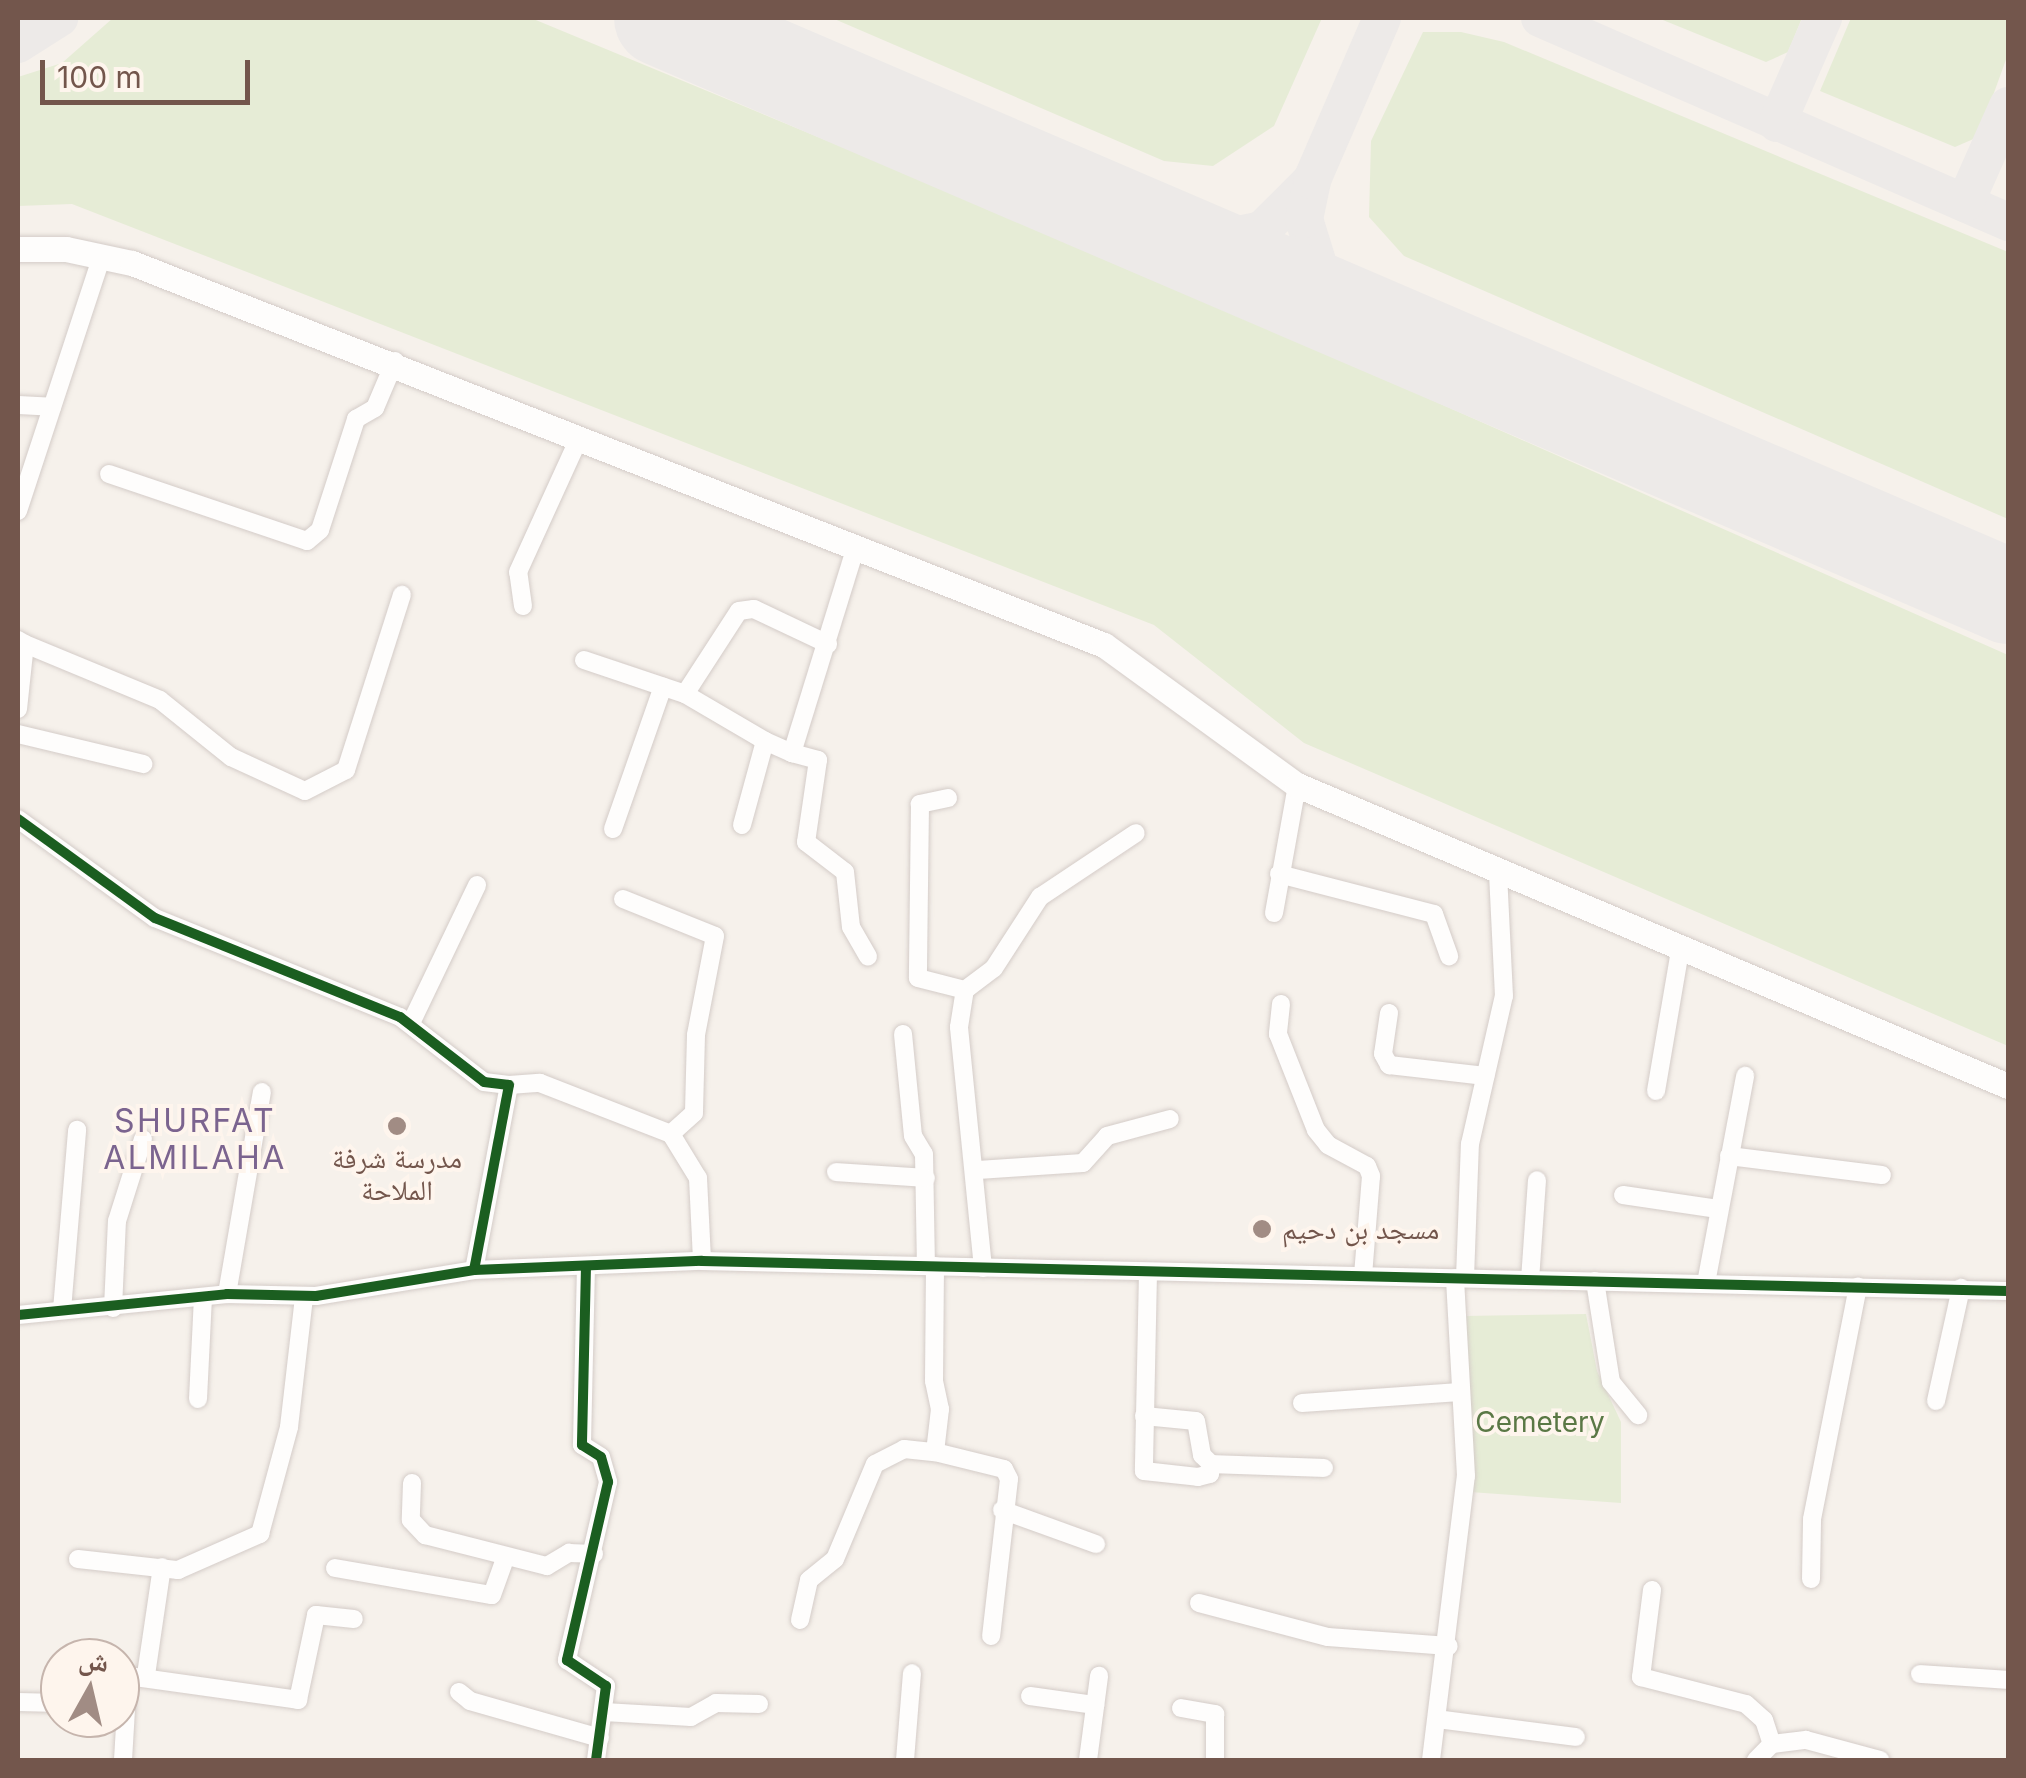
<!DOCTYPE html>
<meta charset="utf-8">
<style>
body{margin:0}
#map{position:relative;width:2026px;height:1778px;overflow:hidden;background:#f6f1eb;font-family:Inter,"Noto Naskh Arabic",sans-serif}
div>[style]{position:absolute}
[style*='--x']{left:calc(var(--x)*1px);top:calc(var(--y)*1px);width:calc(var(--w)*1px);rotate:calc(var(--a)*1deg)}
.green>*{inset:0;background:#e6ecd6}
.taxiway>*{height:38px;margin:-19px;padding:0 19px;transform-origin:19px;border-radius:19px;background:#edeae8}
.runway>*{height:95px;margin:-47.5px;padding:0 47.5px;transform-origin:47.5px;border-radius:47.5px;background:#edeae8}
.roads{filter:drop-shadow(0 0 2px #d4ccc8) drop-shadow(0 0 2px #d4ccc8)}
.street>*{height:18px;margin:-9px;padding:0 9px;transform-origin:9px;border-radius:9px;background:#fefdfc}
.secondary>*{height:25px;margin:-12.5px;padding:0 12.5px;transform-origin:12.5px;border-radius:12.5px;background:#fefdfc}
.cycleway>*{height:10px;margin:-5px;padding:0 5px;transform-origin:5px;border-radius:5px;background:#1b5e20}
.dots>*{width:28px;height:28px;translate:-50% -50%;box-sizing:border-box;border:5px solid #fef5ed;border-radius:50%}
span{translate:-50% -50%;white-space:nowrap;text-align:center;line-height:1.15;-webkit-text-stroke:8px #fef5ed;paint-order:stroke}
.poi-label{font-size:28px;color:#73564c}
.left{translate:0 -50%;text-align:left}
.park-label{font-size:28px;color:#5a7845}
.quarter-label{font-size:32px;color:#7b648f;letter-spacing:2.5px}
.frame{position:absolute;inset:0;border:20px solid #73564c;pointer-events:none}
.north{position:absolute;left:40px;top:1638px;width:100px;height:100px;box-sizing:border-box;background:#fef5ed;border:2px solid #c6b5ad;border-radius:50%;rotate:8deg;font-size:28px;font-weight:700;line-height:40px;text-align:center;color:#73564c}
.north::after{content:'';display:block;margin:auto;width:35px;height:45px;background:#a18c84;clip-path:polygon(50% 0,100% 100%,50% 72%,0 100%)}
.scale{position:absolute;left:40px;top:60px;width:210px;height:45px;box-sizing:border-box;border:5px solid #73564c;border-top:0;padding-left:12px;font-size:30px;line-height:35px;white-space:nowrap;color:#73564c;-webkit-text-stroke:8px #fef5ed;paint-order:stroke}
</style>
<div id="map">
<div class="green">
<i style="clip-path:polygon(113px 18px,531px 18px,1122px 263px,2008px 655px,2008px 1046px,1304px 743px,1154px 625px,72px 204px,18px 206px,18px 77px,62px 63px)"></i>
<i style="clip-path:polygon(832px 18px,1322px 18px,1274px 126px,1213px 166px,1164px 161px)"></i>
<i style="clip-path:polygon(1658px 18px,1802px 18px,1788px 52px,1766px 62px)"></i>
<i style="clip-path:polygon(1851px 18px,2008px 18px,2008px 54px,1978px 137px,1955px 147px,1820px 91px)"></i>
<i style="clip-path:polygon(1423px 32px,1461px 32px,1504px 42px,2008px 252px,2008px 519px,1404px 256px,1369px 217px,1371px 141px)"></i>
<i style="clip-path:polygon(1586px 1314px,1597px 1371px,1621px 1422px,1621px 1503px,1470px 1492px,1462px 1316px)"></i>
</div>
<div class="taxiway">
<i style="--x:1540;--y:18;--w:511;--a:23.55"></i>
<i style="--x:18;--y:44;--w:49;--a:-32.4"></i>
<i style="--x:1777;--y:123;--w:115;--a:-66.3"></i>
<i style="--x:1965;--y:203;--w:106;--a:-66.1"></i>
<i style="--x:1191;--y:245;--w:73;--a:-11.9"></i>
<i style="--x:1262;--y:230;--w:69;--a:-45"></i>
<i style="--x:1369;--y:321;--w:67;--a:-135.6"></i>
<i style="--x:1321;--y:274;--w:58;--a:-107.2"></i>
<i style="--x:1304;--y:219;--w:40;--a:-78"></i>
<i style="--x:1312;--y:180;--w:176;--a:-66.6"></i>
</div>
<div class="runway">
<i style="--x:661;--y:18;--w:1466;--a:23.22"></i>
</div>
<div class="roads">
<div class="street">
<i style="--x:18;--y:405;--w:34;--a:3"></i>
<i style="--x:109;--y:474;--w:209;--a:18.7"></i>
<i style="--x:307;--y:541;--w:17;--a:-40"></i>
<i style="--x:320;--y:530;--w:117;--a:-72"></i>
<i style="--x:356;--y:419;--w:22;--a:-30"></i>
<i style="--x:375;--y:408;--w:51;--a:-66.9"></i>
<i style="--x:18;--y:511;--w:269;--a:-71.8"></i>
<i style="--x:523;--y:606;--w:34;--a:-98"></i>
<i style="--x:518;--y:572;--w:149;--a:-65.5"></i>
<i style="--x:25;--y:644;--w:146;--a:22.5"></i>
<i style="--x:160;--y:700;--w:91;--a:38.8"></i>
<i style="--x:231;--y:757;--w:81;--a:24.7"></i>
<i style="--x:305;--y:791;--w:46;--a:-27.1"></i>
<i style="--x:346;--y:770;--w:184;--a:-72.3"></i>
<i style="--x:584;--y:660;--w:107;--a:18.6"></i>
<i style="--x:685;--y:694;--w:99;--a:-57"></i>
<i style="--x:739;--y:611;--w:15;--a:-8"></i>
<i style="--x:754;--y:609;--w:82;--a:25.3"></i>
<i style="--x:685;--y:694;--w:93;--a:30.4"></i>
<i style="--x:18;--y:709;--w:65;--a:-83.9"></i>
<i style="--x:25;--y:644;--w:8;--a:-150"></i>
<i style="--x:18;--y:734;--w:129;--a:13.5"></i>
<i style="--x:792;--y:753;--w:27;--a:15"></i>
<i style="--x:818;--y:760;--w:83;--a:98.3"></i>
<i style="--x:806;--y:842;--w:49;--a:37.6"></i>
<i style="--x:845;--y:872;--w:55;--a:83.8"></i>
<i style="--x:851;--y:927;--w:34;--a:60"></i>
<i style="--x:948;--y:798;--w:29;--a:168"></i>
<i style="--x:920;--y:804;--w:174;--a:90.7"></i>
<i style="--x:918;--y:978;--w:49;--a:14.3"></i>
<i style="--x:18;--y:819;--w:169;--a:35.9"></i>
<i style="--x:155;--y:918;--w:264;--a:22"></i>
<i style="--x:400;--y:1017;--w:106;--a:37.7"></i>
<i style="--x:484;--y:1082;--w:25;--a:7"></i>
<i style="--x:509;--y:1085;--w:188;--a:100.7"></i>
<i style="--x:742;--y:825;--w:87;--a:-74.7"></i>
<i style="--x:765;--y:741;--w:30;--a:24"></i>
<i style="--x:792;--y:753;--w:217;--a:-72.8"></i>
<i style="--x:613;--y:829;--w:151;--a:-70.7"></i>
<i style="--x:1279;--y:874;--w:160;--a:14.5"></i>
<i style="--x:1434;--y:914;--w:45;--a:70.3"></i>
<i style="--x:623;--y:899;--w:99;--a:21.9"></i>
<i style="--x:715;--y:936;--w:101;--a:100.9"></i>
<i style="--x:696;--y:1035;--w:78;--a:91.5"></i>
<i style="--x:694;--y:1113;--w:31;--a:138"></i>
<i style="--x:1274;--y:913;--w:130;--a:-79.8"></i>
<i style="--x:1281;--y:1004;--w:30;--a:96"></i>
<i style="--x:1278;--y:1034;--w:103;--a:68.4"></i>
<i style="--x:1316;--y:1130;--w:19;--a:51"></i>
<i style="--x:1328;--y:1145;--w:44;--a:28.3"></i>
<i style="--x:1367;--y:1166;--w:11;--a:68"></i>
<i style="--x:1371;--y:1176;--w:99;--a:94.6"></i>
<i style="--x:1389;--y:1013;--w:41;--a:98.3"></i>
<i style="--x:1383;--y:1054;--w:13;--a:61"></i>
<i style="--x:1389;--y:1065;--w:97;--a:6.5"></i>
<i style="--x:411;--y:1023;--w:153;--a:-64.4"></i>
<i style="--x:903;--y:1034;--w:102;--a:84.4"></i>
<i style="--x:913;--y:1136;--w:21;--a:59"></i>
<i style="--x:924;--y:1154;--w:112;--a:89"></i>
<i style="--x:509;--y:1085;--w:31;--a:-4"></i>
<i style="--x:540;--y:1083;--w:141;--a:21.3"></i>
<i style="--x:671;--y:1134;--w:52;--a:58.5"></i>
<i style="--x:698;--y:1178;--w:83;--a:87.2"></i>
<i style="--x:1656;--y:1091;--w:142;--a:-80.3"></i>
<i style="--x:1729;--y:1156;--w:154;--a:7.1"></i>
<i style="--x:978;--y:1170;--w:105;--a:-3.8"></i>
<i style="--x:1083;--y:1163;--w:36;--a:-48"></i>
<i style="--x:1107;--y:1136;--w:65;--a:-15.1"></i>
<i style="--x:836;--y:1172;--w:90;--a:3.8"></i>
<i style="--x:1623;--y:1195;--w:96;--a:8.4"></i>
<i style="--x:586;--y:1266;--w:179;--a:91.3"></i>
<i style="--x:582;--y:1445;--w:22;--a:32"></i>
<i style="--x:601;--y:1457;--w:26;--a:74"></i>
<i style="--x:608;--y:1482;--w:183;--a:103"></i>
<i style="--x:567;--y:1660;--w:47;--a:33.7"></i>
<i style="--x:606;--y:1686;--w:75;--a:97.7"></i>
<i style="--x:935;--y:1266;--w:115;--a:90.5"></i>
<i style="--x:934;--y:1381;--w:29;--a:78"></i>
<i style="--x:940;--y:1409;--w:43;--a:96.6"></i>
<i style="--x:935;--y:1452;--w:71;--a:13.8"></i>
<i style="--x:1004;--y:1469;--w:11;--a:63"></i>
<i style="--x:1009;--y:1479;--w:158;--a:96.5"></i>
<i style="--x:983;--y:1268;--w:242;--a:-95.7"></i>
<i style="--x:959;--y:1027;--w:37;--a:-81"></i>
<i style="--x:965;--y:990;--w:36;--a:-37"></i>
<i style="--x:994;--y:968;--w:85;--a:-57.1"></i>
<i style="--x:1040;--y:897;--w:115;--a:-33.7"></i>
<i style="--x:1148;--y:1273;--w:198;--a:91.2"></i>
<i style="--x:1144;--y:1471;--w:54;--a:6.3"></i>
<i style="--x:1198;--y:1477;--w:12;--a:-14"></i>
<i style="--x:1210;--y:1474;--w:10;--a:-84"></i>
<i style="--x:1211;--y:1464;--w:113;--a:2"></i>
<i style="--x:1465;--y:1278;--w:134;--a:-87.9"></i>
<i style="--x:1470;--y:1144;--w:152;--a:-77.1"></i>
<i style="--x:1504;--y:996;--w:123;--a:-92.8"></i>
<i style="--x:1530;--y:1280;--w:100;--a:-86"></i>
<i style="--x:1595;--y:1281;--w:102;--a:81"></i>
<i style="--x:1611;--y:1382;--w:43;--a:50.7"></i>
<i style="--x:1706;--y:1283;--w:211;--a:-79.3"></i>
<i style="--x:227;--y:1294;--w:205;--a:-80.2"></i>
<i style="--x:113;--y:1308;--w:87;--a:-87.4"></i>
<i style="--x:117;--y:1221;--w:86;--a:-72.4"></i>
<i style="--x:62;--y:1310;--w:181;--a:-85.2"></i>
<i style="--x:18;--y:1315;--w:210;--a:-5.7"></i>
<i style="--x:227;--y:1294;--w:89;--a:1.3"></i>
<i style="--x:316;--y:1296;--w:160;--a:-9.3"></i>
<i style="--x:474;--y:1270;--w:228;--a:-2.3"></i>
<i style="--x:702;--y:1261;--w:1306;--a:1.32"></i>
<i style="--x:198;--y:1399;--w:102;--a:-87.2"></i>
<i style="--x:1936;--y:1401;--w:116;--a:-77.5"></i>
<i style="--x:1302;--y:1403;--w:158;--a:-4"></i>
<i style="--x:1144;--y:1416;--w:52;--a:5.5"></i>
<i style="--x:1196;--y:1421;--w:35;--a:80"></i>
<i style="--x:1202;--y:1455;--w:13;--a:45"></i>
<i style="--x:412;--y:1483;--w:37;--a:92"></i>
<i style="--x:411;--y:1520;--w:21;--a:47"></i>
<i style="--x:425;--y:1535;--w:126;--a:14.3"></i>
<i style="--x:547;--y:1566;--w:26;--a:-31"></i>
<i style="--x:569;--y:1553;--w:25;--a:2"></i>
<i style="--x:1002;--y:1510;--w:100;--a:19.9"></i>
<i style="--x:78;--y:1559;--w:101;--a:6.3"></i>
<i style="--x:178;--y:1570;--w:90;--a:-23.7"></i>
<i style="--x:260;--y:1534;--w:111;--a:-74.8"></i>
<i style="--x:289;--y:1427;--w:131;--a:-83.4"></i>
<i style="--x:335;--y:1568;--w:159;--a:9.8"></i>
<i style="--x:492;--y:1595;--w:41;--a:-70.3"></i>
<i style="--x:1811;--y:1579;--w:60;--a:-89"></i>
<i style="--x:1812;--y:1519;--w:237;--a:-78.8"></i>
<i style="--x:1652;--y:1590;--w:88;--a:97.2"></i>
<i style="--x:1641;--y:1677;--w:108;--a:14.4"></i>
<i style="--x:1746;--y:1704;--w:24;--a:42"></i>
<i style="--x:1764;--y:1720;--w:25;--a:72"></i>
<i style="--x:1199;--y:1603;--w:133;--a:14.8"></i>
<i style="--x:1328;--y:1637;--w:121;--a:4.3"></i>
<i style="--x:800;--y:1620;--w:41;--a:-77.3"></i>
<i style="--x:809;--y:1580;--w:33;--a:-39"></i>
<i style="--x:835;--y:1559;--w:103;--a:-67.2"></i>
<i style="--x:875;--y:1464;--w:33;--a:-27"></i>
<i style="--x:904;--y:1449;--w:31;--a:6"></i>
<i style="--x:1920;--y:1674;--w:88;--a:3.9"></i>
<i style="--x:146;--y:1675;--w:109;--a:-81.6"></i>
<i style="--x:459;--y:1692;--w:14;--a:39"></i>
<i style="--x:470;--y:1701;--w:135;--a:15.9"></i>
<i style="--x:1030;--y:1696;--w:66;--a:7.9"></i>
<i style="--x:18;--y:1702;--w:42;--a:1.4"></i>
<i style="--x:1181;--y:1708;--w:35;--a:10"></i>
<i style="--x:1215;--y:1714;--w:46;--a:90"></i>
<i style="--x:604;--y:1712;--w:87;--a:3.3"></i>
<i style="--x:691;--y:1717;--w:29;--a:-29"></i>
<i style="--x:716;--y:1703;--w:43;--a:1.3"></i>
<i style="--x:1437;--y:1719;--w:140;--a:7.4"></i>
<i style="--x:123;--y:1760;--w:84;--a:-86.6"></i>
<i style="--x:128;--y:1676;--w:172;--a:8"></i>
<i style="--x:298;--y:1700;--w:87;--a:-78"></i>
<i style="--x:316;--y:1615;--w:38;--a:6"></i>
<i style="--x:905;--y:1760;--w:87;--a:-85.4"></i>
<i style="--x:1088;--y:1760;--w:85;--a:-82.5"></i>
<i style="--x:1431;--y:1760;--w:286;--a:-83"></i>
<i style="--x:1466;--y:1476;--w:198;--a:-93.2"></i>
<i style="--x:1756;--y:1760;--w:23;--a:-45"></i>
<i style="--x:1772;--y:1744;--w:34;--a:-7"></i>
<i style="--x:1806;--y:1740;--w:77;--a:15.1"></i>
</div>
<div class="secondary">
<i style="--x:18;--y:249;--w:48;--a:0"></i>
<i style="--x:66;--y:249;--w:67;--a:12"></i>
<i style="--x:132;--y:263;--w:1044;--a:21.46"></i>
<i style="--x:1104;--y:645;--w:238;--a:36"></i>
<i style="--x:1297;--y:785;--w:772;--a:22.95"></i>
</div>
</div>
<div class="cycleway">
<i style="--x:18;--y:819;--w:169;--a:35.9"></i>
<i style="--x:155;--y:918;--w:264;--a:22"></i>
<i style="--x:400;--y:1017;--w:106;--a:37.7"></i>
<i style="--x:484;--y:1082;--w:25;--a:7"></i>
<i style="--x:509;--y:1085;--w:188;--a:100.7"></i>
<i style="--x:586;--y:1266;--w:179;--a:91.3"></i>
<i style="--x:582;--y:1445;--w:22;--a:32"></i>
<i style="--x:601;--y:1457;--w:26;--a:74"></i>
<i style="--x:608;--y:1482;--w:183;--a:103"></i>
<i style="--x:567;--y:1660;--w:47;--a:33.7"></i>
<i style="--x:606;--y:1686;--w:75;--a:97.7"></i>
<i style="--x:18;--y:1315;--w:210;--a:-5.7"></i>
<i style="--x:227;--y:1294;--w:89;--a:1.3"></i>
<i style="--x:316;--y:1296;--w:160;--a:-9.3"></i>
<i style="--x:474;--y:1270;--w:228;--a:-2.3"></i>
<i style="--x:702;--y:1261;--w:1306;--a:1.32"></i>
</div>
<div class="dots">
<i style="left:397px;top:1126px;background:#a18c84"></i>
<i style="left:1262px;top:1229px;background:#a18c84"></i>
</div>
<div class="poi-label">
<span style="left:397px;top:1174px">مدرسة شرفة<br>الملاحة</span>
<span class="left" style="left:1282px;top:1229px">مسجد بن دحيم</span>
</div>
<div class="park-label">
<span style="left:1540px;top:1422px">Cemetery</span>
</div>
<div class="quarter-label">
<span style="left:195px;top:1140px">SHURFAT<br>ALMILAHA</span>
</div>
<div class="frame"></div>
<div class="north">ش</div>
<div class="scale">100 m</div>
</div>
